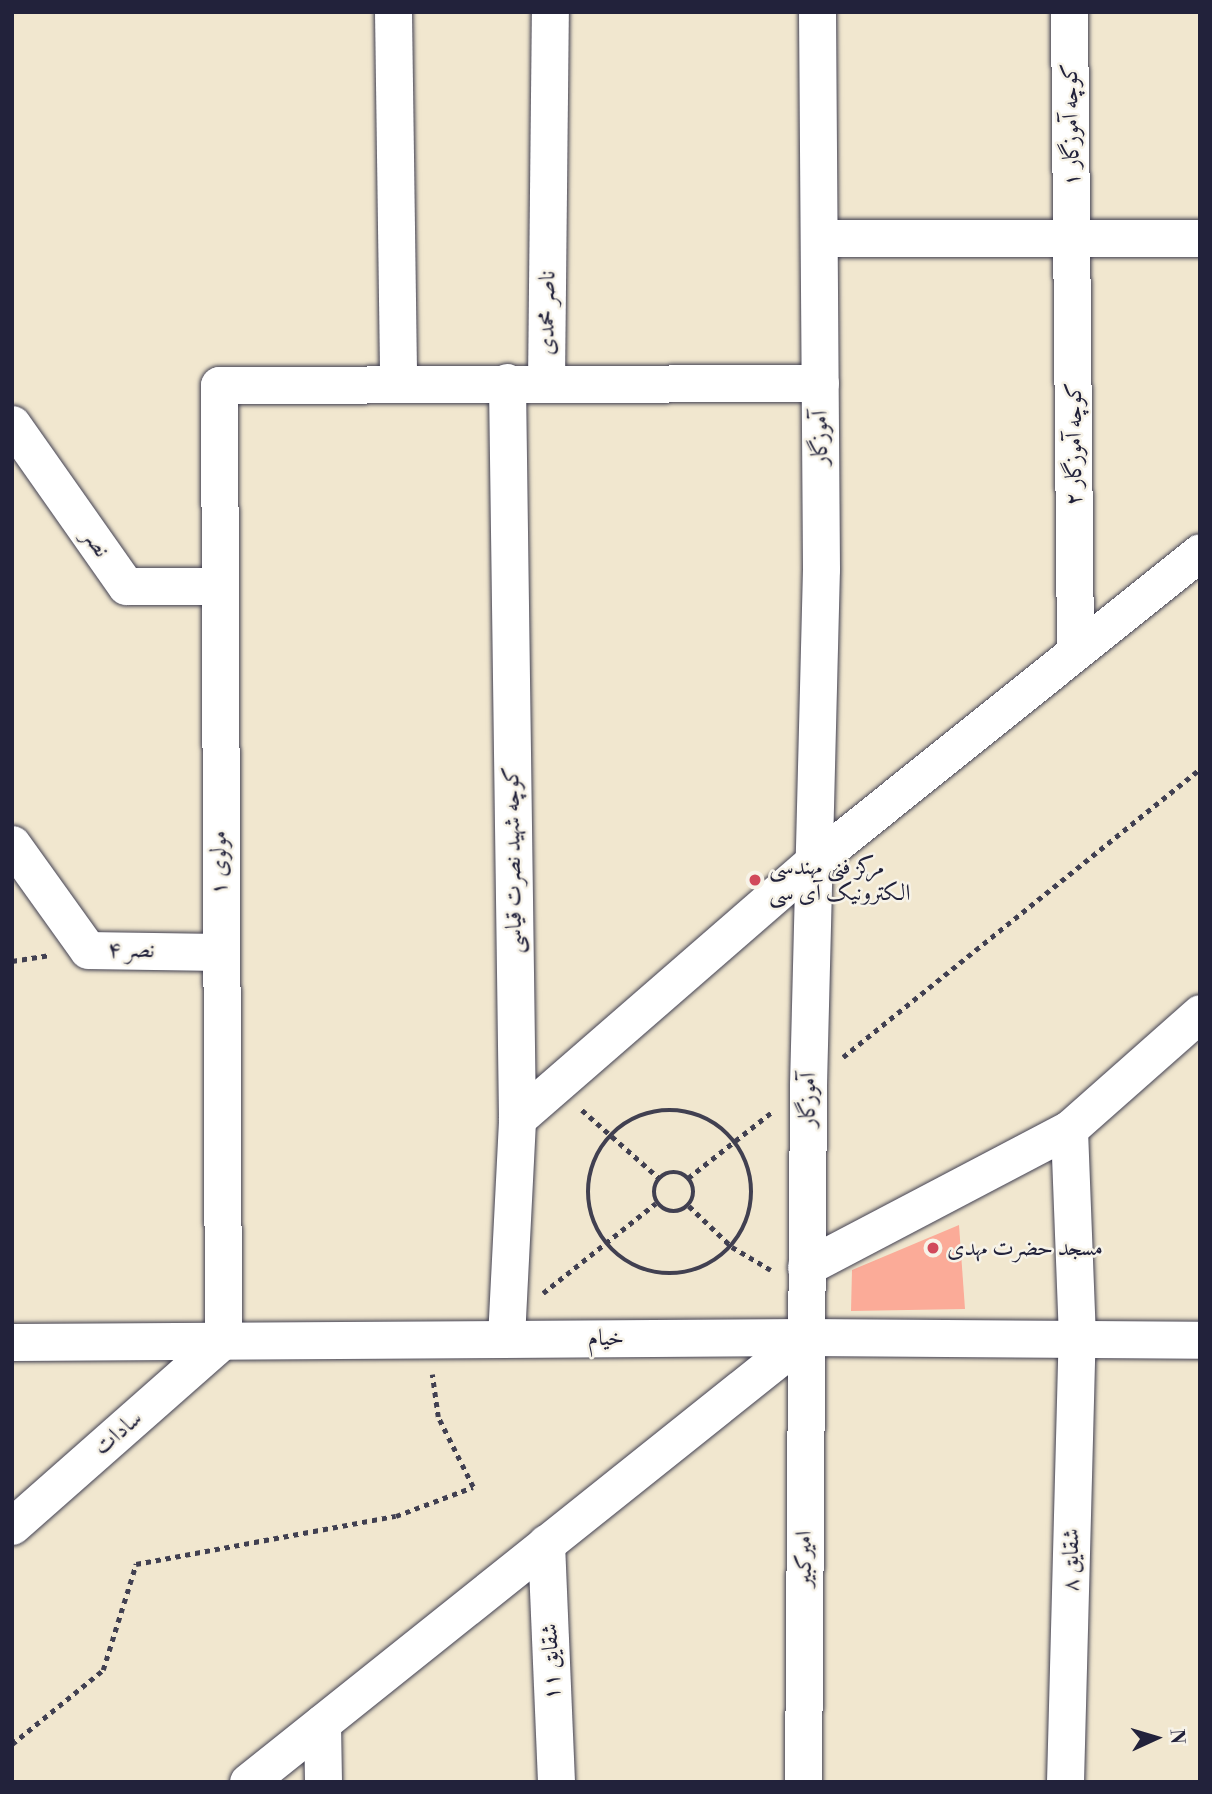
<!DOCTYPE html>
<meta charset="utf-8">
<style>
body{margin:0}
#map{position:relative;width:1212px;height:1794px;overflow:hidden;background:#f1e7cf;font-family:"Libre Bodoni",Amiri,serif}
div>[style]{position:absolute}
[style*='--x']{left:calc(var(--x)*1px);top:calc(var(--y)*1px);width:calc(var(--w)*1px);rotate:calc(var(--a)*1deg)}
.building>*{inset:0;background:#fbab98}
.path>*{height:4.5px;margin-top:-2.25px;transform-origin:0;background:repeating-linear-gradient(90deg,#414051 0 5px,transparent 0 10px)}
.path>.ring{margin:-2.25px;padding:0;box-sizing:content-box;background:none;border:4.5px solid #414051;border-radius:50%}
.roads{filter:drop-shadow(0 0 2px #414051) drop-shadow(0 0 2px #414051)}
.minor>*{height:37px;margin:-18.5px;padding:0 18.5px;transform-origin:18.5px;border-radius:18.5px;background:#fff}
.dots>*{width:19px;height:19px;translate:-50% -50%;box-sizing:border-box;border:4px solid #f7f3e8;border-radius:50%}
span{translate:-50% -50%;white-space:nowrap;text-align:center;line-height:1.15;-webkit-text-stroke:5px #f7f3e8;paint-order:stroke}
.street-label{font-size:23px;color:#22223b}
.poi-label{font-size:23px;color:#22223b}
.left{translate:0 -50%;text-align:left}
.frame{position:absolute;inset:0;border:14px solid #22223b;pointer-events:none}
.north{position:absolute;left:1121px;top:1703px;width:70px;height:70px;-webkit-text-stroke:5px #f7f3e8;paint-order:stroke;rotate:86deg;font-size:19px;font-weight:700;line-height:28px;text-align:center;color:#22223b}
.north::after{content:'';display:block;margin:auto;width:24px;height:32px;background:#22223b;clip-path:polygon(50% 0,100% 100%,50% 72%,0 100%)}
</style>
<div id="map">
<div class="building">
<i style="clip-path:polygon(959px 1225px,965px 1309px,851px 1311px,852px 1270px)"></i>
</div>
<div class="path">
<i style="--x:12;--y:961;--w:37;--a:-9"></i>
<i style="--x:843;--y:1057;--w:459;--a:-38.9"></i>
<i class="ring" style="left:588px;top:1110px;width:159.5px;height:159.5px"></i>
<i style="--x:582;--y:1110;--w:103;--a:41.4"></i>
<i class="ring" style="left:654px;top:1172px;width:35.5px;height:35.5px"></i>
<i style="--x:688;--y:1178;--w:108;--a:-38.2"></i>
<i style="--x:689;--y:1206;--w:59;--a:43.6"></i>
<i style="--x:732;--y:1247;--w:45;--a:30.5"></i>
<i style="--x:543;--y:1293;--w:144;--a:-38.5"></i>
<i style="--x:12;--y:1744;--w:117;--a:-39.1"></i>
<i style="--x:103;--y:1670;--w:111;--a:-72.7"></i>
<i style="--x:136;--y:1564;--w:264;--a:-10.5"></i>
<i style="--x:396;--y:1516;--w:82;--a:-20.6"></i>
<i style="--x:473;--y:1487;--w:78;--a:-116.6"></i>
<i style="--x:438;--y:1417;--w:43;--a:-97.9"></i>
</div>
<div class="roads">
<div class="minor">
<i style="--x:393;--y:12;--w:371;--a:89.2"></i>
<i style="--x:1069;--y:12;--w:639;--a:89.46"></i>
<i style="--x:819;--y:238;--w:381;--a:0"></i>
<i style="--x:546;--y:382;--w:370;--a:-89.4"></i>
<i style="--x:12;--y:424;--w:198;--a:54.9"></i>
<i style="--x:126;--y:586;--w:93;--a:0"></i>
<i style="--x:12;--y:844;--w:130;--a:54.4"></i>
<i style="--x:88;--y:950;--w:131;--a:0.9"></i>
<i style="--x:517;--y:1119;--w:391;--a:-41"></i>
<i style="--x:812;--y:863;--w:497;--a:-38.7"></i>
<i style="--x:806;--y:1267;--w:297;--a:-27.7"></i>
<i style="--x:1069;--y:1129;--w:175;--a:-41.5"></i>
<i style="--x:506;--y:1338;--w:219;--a:-87.1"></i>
<i style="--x:517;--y:1119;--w:737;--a:-90.78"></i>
<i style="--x:12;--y:1342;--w:793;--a:-0.36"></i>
<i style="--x:805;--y:1337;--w:395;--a:0.4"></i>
<i style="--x:12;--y:1526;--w:281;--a:-41.4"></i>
<i style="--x:223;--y:1340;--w:955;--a:-90.24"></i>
<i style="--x:219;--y:385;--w:601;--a:-0.19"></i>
<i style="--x:546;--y:1543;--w:239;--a:87.6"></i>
<i style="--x:322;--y:1723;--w:59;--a:89"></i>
<i style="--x:248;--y:1782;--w:713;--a:-38.62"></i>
<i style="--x:803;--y:1782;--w:697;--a:-89.59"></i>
<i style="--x:808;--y:1085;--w:516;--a:-88.56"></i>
<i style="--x:821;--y:569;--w:557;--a:-90.41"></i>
<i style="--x:1065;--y:1782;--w:444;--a:-88.5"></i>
<i style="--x:1077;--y:1338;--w:209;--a:-92.2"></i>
</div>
</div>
<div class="dots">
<i style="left:755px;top:880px;background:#d1495b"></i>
<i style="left:933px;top:1248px;background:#d1495b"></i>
</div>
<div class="street-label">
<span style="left:1071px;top:125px;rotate:-91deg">کوچه آموزگار ۱</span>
<span style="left:547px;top:313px;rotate:-89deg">ناصر محمدی</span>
<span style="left:820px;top:438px;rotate:-90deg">آموزگار</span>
<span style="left:1074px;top:444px;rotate:-90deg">کوچه آموزگار ۲</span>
<span style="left:96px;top:543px;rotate:55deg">نصر</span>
<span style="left:513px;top:860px;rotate:-91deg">کوچه شهید نصرت قیاسی</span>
<span style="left:219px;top:863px;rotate:-90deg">مولوی ۱</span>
<span style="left:131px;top:950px;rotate:1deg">نصر ۴</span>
<span style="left:808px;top:1100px;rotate:-89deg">آموزگار</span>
<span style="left:606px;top:1338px">خیام</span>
<span style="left:118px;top:1433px;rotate:-41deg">سادات</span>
<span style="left:804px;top:1559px;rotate:-90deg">امیرکبیر</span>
<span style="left:1071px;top:1560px;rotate:-89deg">شقایق ۸</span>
<span style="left:551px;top:1662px;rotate:-92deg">شقایق ۱۱</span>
</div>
<div class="poi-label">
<span class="left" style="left:769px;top:880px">مرکز فنی مهندسی<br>الکترونیک آی سی</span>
<span class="left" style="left:947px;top:1248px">مسجد حضرت مهدی</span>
</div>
<div class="frame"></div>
<div class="north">N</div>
</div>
